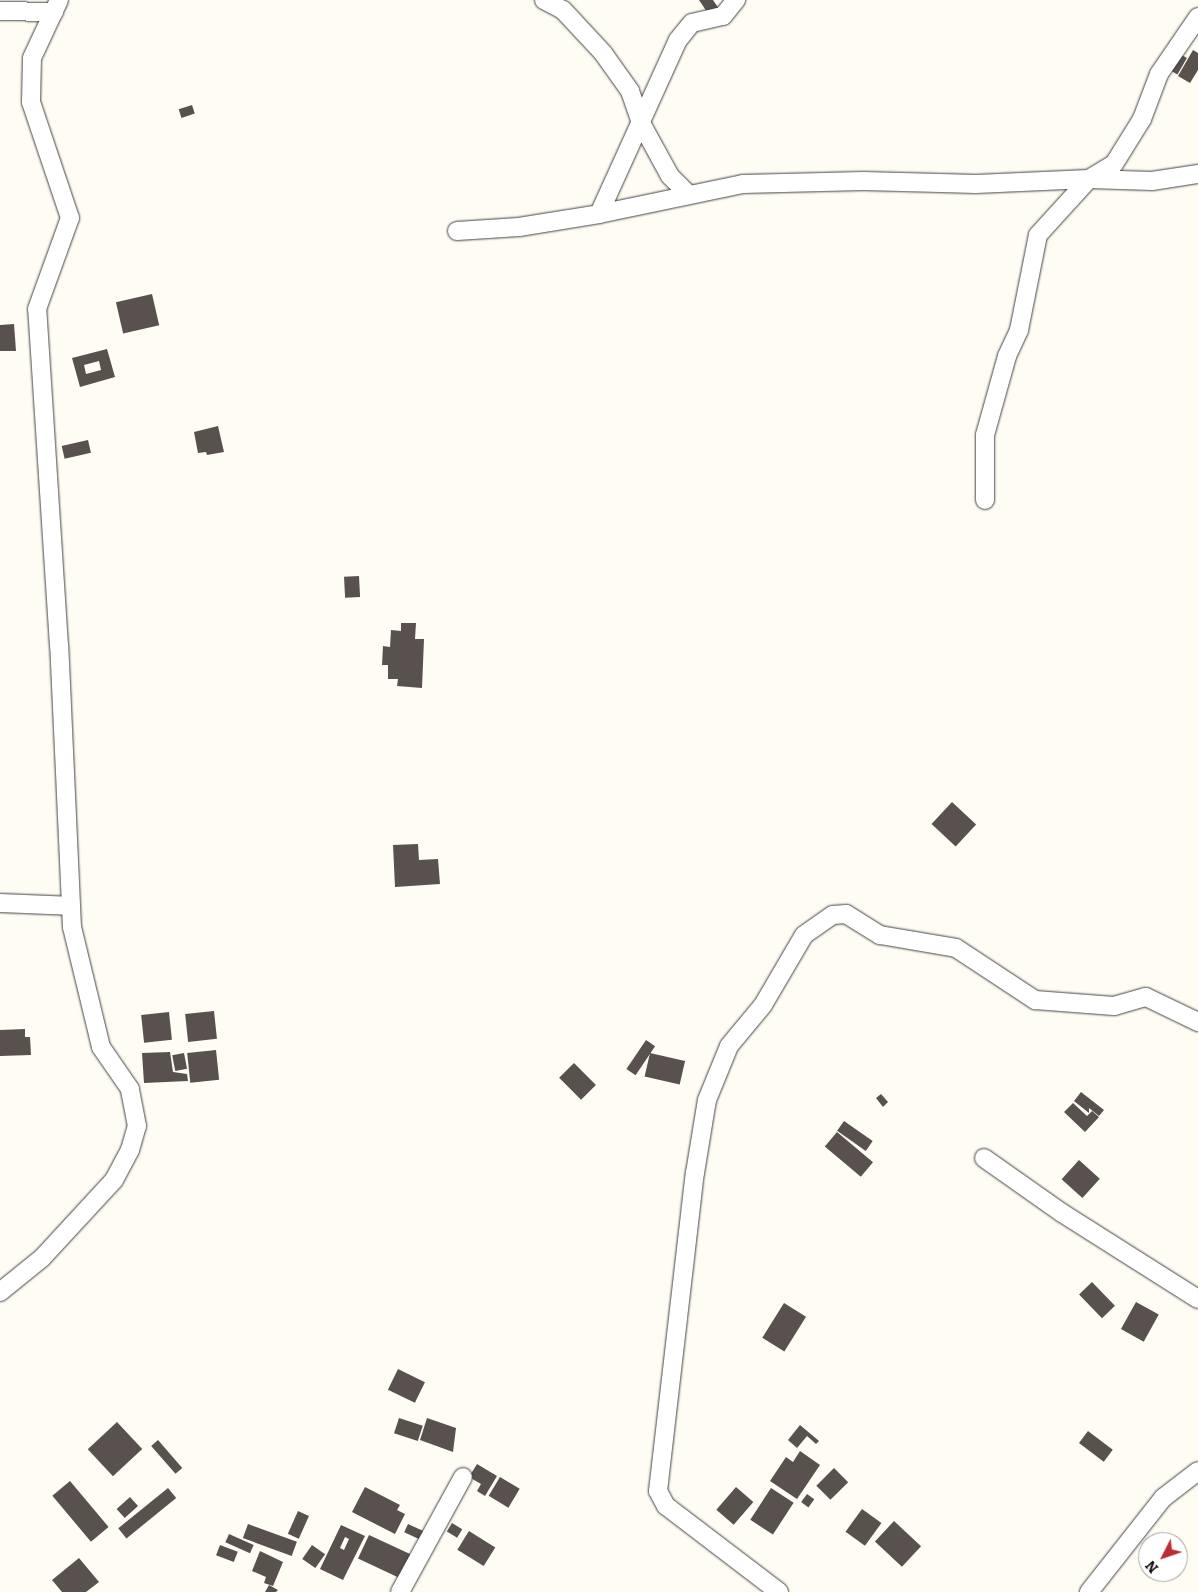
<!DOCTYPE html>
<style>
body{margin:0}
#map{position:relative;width:1198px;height:1592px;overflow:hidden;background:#fefcf3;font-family:Bitter,serif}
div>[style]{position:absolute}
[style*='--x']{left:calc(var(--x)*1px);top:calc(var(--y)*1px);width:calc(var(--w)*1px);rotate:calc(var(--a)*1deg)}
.building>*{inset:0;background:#58514d;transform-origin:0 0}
.roads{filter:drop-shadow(0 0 1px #434343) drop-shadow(0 0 1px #434343)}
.minor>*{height:18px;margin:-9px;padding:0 9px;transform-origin:9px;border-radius:9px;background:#fff}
span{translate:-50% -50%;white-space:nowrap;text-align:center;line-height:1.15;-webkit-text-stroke:5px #fff;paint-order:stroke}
.north{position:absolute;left:1138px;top:1532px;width:50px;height:50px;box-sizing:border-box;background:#fff;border:1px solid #9f9f9f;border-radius:50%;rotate:229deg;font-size:14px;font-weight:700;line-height:20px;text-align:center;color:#101010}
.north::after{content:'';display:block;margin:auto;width:18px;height:22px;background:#bc2c32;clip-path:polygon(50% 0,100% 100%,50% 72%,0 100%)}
</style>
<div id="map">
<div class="building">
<i style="clip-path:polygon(699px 0,713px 0,719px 9px,709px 15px)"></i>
<i style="clip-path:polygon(1193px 50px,1198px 53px,1198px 70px,1190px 83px,1178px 76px)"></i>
<i style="left:1180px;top:54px;width:8px;height:19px;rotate:30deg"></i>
<i style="left:192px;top:105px;width:9px;height:14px;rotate:72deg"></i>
<i style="left:152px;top:294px;width:32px;height:37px;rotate:77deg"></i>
<i style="clip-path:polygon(14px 324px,16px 351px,0 351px,0 325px)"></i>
<i style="clip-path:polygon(evenodd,107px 349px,115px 377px,80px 387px,72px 358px,107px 349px,99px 361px,101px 370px,86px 374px,84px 365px,99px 361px)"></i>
<i style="clip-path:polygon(218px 426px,224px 452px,207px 455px,206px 452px,198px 453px,194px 432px)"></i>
<i style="left:88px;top:440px;width:13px;height:27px;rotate:77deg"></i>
<i style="left:359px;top:576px;width:21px;height:15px;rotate:87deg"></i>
<i style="clip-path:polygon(401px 623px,416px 623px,415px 639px,424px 639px,422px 688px,397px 686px,398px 679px,388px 679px,388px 665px,382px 665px,383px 646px,390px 647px,391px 630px,401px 631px)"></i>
<i style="left:952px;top:802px;width:33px;height:30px;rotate:43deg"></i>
<i style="clip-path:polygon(418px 844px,419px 860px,438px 859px,440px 884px,395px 887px,393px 845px)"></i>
<i style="left:214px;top:1011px;width:28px;height:29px;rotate:84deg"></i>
<i style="left:169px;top:1012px;width:28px;height:28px;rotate:84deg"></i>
<i style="clip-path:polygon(25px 1029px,25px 1037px,30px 1037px,31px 1055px,0 1056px,0 1030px)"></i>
<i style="left:646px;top:1040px;width:11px;height:35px;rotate:34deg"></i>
<i style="left:216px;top:1050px;width:30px;height:29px;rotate:84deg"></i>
<i style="clip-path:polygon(170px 1052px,173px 1072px,187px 1074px,188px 1081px,144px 1083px,142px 1053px)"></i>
<i style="left:184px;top:1053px;width:16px;height:12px;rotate:79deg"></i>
<i style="left:650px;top:1053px;width:36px;height:24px;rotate:13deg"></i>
<i style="left:574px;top:1063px;width:31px;height:21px;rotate:45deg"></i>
<i style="clip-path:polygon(1081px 1092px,1104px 1110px,1099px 1116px,1089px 1108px,1089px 1113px,1074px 1101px)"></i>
<i style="clip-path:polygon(881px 1094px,888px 1102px,883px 1107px,876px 1098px)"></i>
<i style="clip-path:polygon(1073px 1103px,1087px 1116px,1092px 1111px,1099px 1117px,1085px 1132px,1064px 1112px)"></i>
<i style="left:844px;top:1121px;width:35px;height:12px;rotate:35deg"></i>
<i style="left:837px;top:1132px;width:47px;height:19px;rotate:40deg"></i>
<i style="left:1079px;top:1160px;width:28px;height:26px;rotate:42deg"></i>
<i style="left:1092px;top:1282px;width:33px;height:18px;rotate:46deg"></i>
<i style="left:1136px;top:1302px;width:26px;height:31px;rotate:29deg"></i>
<i style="left:784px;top:1303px;width:26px;height:41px;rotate:32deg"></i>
<i style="left:398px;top:1369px;width:30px;height:23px;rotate:26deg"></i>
<i style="left:399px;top:1418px;width:25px;height:16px;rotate:18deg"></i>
<i style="clip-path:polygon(427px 1418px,456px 1428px,453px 1452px,420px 1440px)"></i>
<i style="left:117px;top:1422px;width:37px;height:40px;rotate:47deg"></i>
<i style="clip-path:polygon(800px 1425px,819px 1441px,816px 1444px,807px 1436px,797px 1448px,788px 1440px)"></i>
<i style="left:1088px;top:1431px;width:31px;height:15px;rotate:37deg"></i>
<i style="left:158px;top:1440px;width:37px;height:9px;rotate:49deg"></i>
<i style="clip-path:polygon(800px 1451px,820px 1465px,797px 1499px,770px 1481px,786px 1457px,793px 1462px)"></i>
<i style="clip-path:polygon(477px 1464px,497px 1476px,485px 1496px,477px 1491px,481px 1484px,469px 1477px)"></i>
<i style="left:834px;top:1468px;width:20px;height:25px;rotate:45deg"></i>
<i style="left:500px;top:1477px;width:23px;height:22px;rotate:31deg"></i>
<i style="left:70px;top:1481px;width:60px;height:23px;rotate:50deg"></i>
<i style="clip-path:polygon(365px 1487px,400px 1505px,397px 1510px,405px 1514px,395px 1534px,352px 1512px)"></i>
<i style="left:736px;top:1487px;width:23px;height:30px;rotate:41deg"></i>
<i style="left:168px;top:1488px;width:13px;height:64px;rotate:51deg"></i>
<i style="left:771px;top:1488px;width:27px;height:38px;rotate:33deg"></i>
<i style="left:807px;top:1494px;width:9px;height:10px;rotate:36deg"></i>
<i style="left:130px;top:1497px;width:12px;height:18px;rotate:48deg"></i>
<i style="left:862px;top:1509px;width:24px;height:28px;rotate:36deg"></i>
<i style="left:298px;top:1511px;width:12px;height:25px;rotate:24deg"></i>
<i style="left:894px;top:1521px;width:37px;height:28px;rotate:43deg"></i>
<i style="left:452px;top:1523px;width:12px;height:10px;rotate:31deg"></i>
<i style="left:248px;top:1524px;width:52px;height:15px;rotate:20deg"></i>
<i style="left:408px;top:1524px;width:21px;height:9px;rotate:25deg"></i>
<i style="clip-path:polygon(evenodd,341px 1525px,365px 1536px,343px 1580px,320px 1569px,341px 1525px,345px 1537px,349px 1539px,344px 1550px,340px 1548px,345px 1537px)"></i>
<i style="left:469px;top:1531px;width:31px;height:22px;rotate:32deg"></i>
<i style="left:229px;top:1534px;width:27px;height:9px;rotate:24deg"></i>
<i style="left:369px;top:1535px;width:47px;height:26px;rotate:25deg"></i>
<i style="left:220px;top:1545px;width:19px;height:11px;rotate:21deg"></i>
<i style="left:312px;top:1545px;width:16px;height:17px;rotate:35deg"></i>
<i style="clip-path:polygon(260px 1551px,283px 1562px,273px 1586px,264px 1583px,266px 1577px,252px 1571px)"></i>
<i style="clip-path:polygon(79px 1558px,99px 1582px,86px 1592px,62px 1592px,52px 1580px)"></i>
<i style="clip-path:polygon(269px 1585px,278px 1590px,276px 1592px,265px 1592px)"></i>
</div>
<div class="roads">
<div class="minor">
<i style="--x:544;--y:0;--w:21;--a:28"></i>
<i style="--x:563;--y:10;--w:59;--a:47.1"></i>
<i style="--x:603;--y:53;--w:47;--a:54.6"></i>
<i style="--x:630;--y:91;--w:34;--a:71"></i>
<i style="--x:641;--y:123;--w:60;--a:61.3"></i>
<i style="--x:670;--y:176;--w:25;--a:45"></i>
<i style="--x:0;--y:11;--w:54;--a:1.1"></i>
<i style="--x:599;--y:214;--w:191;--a:-65.6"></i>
<i style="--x:678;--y:40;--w:22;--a:-51"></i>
<i style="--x:692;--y:23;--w:32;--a:-13"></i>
<i style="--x:723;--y:16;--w:21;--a:-51"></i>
<i style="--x:457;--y:231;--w:62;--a:-3.7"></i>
<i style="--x:519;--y:227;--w:81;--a:-9.2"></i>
<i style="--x:599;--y:214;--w:147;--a:-11.8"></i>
<i style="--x:743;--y:184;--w:120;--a:-1.4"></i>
<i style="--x:863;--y:181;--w:113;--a:1.5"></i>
<i style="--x:976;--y:184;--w:113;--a:-2.5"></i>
<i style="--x:1089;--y:179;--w:29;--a:-31"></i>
<i style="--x:1114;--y:164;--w:53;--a:-58.1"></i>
<i style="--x:1142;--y:119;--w:48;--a:-69.3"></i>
<i style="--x:1159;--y:74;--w:69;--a:-55.6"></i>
<i style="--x:985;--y:500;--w:65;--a:-90"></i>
<i style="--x:985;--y:435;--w:82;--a:-74.4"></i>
<i style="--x:1007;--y:356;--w:29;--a:-65"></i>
<i style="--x:1019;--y:330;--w:97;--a:-78.7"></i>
<i style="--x:1038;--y:235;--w:76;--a:-47.7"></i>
<i style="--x:1089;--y:179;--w:63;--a:1.8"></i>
<i style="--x:1152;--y:181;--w:47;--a:-8.7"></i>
<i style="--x:0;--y:903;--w:71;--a:2.4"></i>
<i style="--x:984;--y:1158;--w:95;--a:35.2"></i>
<i style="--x:1062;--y:1213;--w:161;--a:32.3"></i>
<i style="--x:0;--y:1292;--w:54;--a:-39"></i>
<i style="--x:42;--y:1258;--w:106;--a:-47.3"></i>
<i style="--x:114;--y:1180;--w:34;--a:-62"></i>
<i style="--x:130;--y:1150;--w:25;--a:-74"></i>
<i style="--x:137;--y:1126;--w:38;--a:-101"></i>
<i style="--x:130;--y:1089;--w:51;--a:-124.6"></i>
<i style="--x:101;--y:1047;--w:123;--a:-103.6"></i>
<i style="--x:72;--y:927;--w:281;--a:-92.6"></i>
<i style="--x:59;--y:646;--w:338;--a:-93.7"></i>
<i style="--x:37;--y:309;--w:97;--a:-70.1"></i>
<i style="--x:70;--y:218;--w:122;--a:-108.6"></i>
<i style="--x:31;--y:102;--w:44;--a:-88.7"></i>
<i style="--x:32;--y:58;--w:64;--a:-65"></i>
<i style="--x:400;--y:1592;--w:131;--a:-61.3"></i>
<i style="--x:779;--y:1592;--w:142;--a:-142.7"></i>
<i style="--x:666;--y:1506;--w:17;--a:-118"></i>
<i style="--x:658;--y:1491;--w:320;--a:-83.4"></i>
<i style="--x:695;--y:1173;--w:74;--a:-80.7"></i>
<i style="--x:707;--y:1100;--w:58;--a:-67.8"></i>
<i style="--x:729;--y:1046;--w:53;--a:-50.3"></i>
<i style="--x:763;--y:1005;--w:81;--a:-59.6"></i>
<i style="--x:804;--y:935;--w:35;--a:-35"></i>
<i style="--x:833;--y:915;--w:13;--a:-4"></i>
<i style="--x:846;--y:914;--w:40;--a:32"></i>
<i style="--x:880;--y:935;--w:77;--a:9.7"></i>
<i style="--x:956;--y:948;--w:95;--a:33.4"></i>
<i style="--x:1035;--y:1000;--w:79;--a:4.3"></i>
<i style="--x:1114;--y:1006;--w:33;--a:-16"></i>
<i style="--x:1146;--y:997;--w:58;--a:25.7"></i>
<i style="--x:1089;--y:1592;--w:120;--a:-51.8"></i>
<i style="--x:1163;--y:1498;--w:44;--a:-37.6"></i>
</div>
</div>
<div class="north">N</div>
</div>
